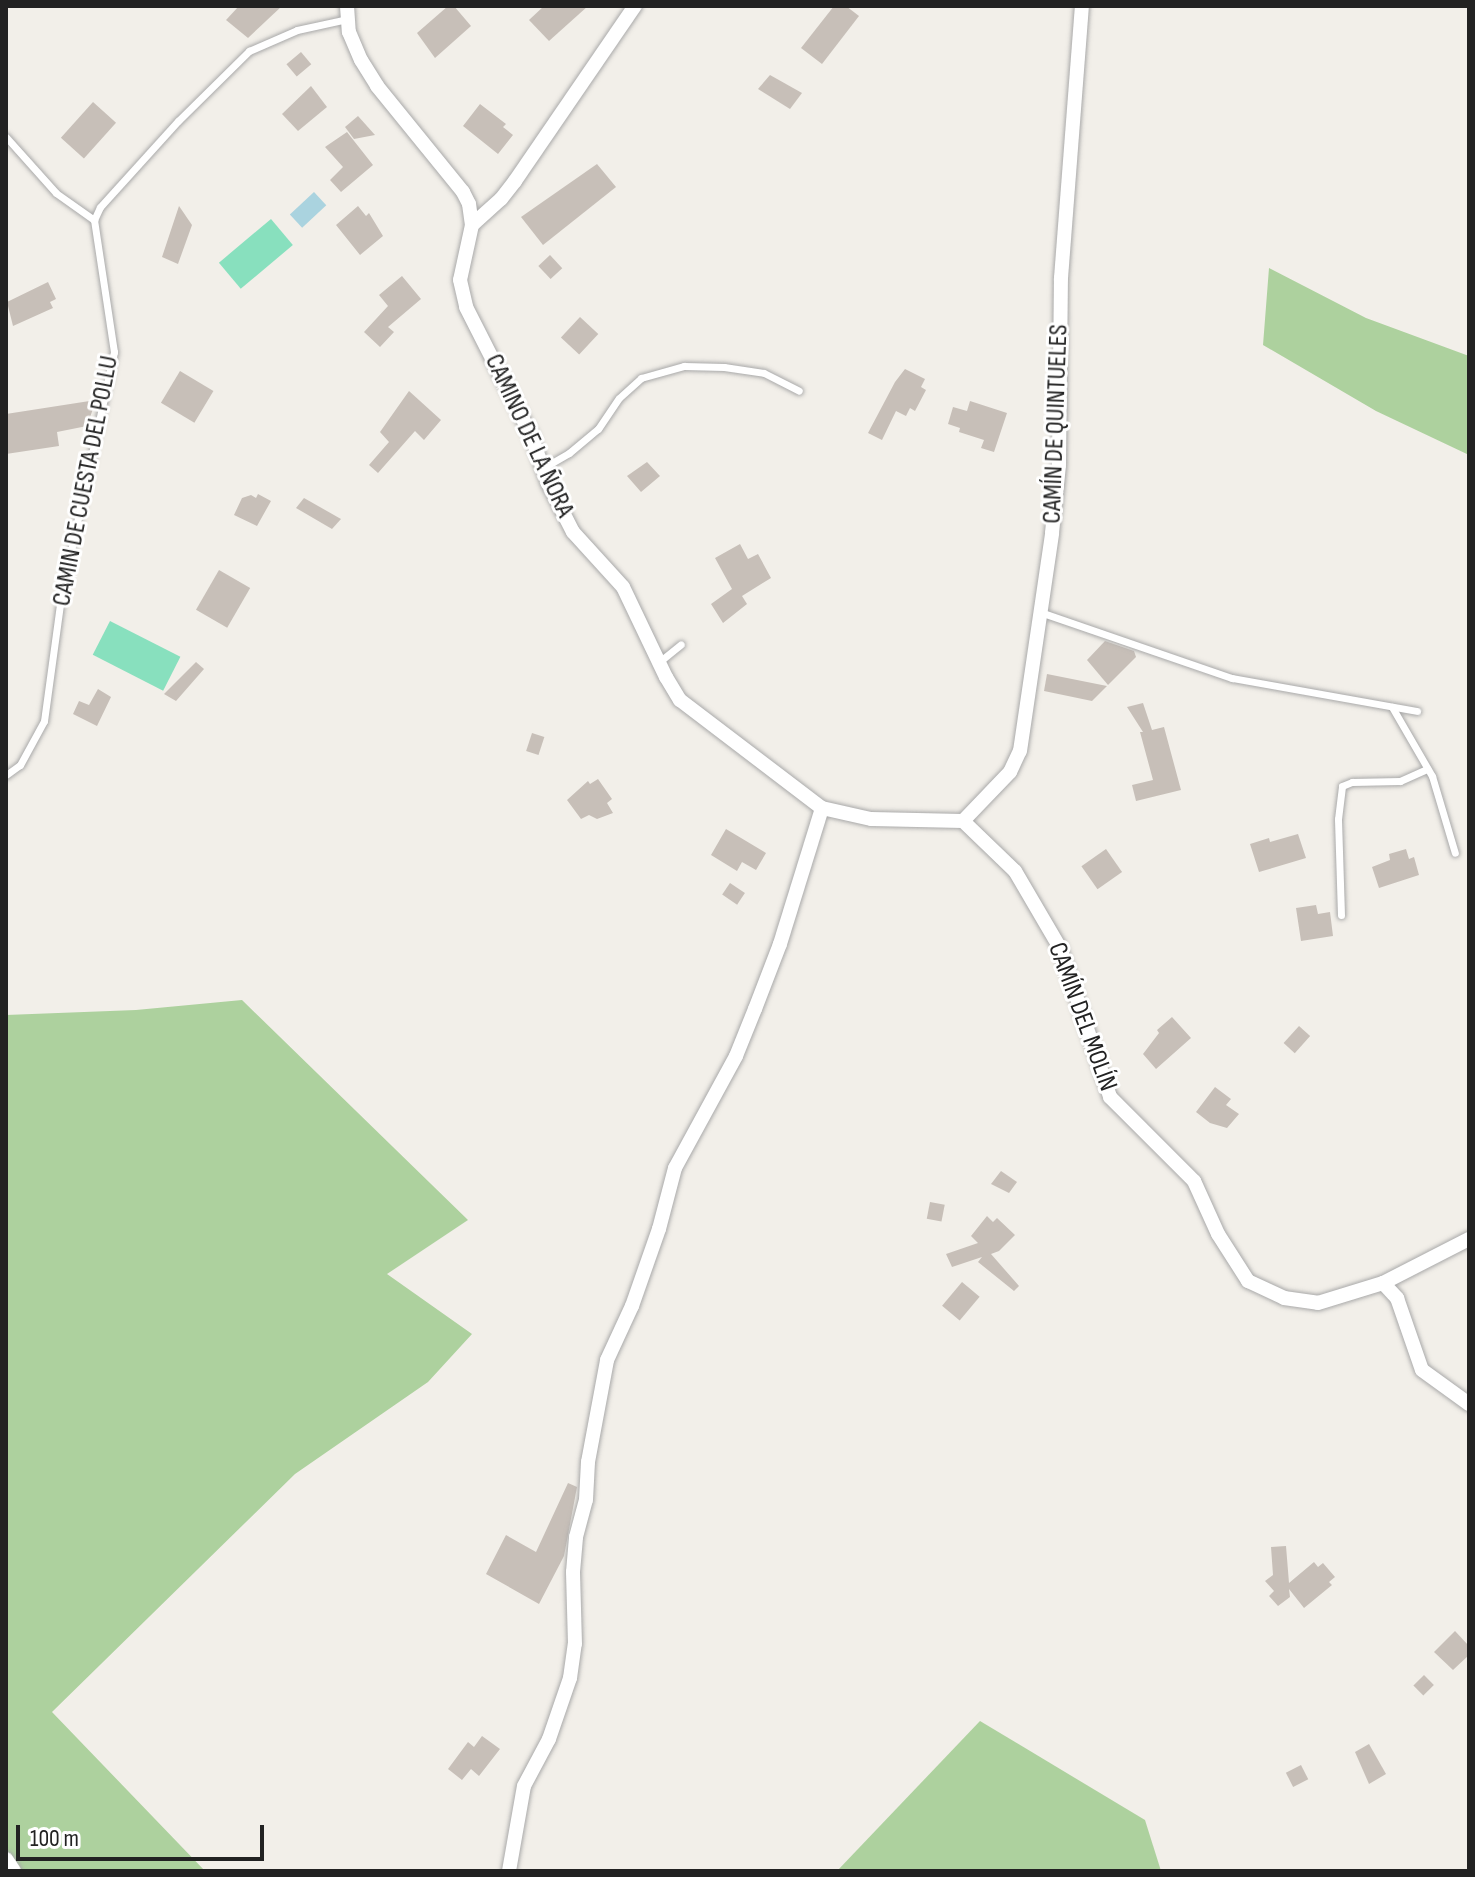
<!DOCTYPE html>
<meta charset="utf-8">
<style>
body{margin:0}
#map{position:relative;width:1475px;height:1877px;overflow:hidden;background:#f2efe9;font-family:"Sofia Sans Condensed",sans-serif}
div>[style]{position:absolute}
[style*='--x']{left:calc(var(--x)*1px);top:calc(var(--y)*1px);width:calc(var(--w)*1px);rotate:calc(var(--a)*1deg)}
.forest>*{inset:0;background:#add19e}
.pitch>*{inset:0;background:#88e0be;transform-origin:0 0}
.water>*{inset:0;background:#aad3df;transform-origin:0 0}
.building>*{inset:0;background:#c7bfb8;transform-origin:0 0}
.roads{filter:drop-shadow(0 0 2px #a9a9a9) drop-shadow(0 0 2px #a9a9a9)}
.lane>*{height:7px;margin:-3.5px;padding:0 3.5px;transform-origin:3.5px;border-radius:3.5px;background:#fff}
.street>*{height:14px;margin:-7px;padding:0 7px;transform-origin:7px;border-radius:7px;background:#fff}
span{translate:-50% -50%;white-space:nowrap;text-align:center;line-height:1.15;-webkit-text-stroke:6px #fff;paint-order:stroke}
.street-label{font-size:26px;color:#222}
.frame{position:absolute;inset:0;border:8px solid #222;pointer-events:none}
.scale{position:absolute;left:16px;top:1825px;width:248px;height:36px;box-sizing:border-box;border:4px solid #222;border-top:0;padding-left:10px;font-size:24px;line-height:28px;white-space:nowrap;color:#222;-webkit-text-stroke:6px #fff;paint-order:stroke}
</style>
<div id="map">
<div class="forest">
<i style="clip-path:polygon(1269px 268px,1366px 318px,1469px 356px,1469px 455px,1376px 411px,1263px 345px)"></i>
<i style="clip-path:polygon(242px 1000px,468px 1220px,387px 1274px,472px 1334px,428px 1382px,295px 1474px,52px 1712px,205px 1871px,6px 1871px,6px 1015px,136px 1010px)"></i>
<i style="clip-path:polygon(980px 1721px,1145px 1820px,1161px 1871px,837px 1871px)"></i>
</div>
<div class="pitch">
<i style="left:271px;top:219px;width:34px;height:68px;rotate:50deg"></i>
<i style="left:110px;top:621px;width:79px;height:38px;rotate:27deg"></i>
</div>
<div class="water">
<i style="left:314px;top:192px;width:18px;height:33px;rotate:47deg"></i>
</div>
<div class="building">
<i style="clip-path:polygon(239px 6px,282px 6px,248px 38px,226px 20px)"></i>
<i style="clip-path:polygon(448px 6px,454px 6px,471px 26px,435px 58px,417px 33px)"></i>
<i style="clip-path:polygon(544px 6px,588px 6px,549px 41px,529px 20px)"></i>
<i style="clip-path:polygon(834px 6px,846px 6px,859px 16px,822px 64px,801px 48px)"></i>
<i style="left:301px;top:52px;width:16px;height:19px;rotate:50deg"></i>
<i style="clip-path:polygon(770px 75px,802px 93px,790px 109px,758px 89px)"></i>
<i style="clip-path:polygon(311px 86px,327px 107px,298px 131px,282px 114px)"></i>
<i style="left:93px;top:102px;width:31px;height:48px;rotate:42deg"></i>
<i style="clip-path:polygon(480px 104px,506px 124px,503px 127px,513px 135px,498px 154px,463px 126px)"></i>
<i style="clip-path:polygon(358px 116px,375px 135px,354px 139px,345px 127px)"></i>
<i style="clip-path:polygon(347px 132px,373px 165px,341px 192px,330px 180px,343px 167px,325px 147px)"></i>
<i style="clip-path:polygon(597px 164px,616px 187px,543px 245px,521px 217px)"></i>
<i style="clip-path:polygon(179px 206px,192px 225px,178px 264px,162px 257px)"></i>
<i style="clip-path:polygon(358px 206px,366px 216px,369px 213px,383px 236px,360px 255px,336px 225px)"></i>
<i style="left:550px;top:255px;width:18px;height:16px;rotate:47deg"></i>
<i style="clip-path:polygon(402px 276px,421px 299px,388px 327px,394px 332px,380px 347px,364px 332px,388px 306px,379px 295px)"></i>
<i style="clip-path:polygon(48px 282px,56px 299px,50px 302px,53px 308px,13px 326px,7px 302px)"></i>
<i style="left:580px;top:317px;width:25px;height:28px;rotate:43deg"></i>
<i style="clip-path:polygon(905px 369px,925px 379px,921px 387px,926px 390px,915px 411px,910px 408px,906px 416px,896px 411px,882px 440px,868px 433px,895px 382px)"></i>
<i style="left:180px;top:371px;width:39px;height:37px;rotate:31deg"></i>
<i style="clip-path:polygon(409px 391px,441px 420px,424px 440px,415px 431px,378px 473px,369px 465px,389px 442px,380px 432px)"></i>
<i style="clip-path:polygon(96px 400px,87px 426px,57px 432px,59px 446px,6px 454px,6px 414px)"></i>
<i style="clip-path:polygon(970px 401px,1007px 413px,994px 452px,981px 448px,984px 440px,959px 432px,960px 428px,948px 424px,953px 407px,967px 411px)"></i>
<i style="clip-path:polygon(647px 462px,660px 476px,641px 492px,627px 476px)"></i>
<i style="clip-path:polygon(258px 494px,271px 501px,257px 526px,234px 515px,242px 498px,251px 495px,256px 498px)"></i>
<i style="clip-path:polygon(304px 498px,341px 519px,332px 529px,296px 508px)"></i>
<i style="clip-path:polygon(740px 544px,748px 559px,758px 554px,771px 578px,742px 596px,747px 604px,723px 623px,711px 604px,732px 589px,715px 558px)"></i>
<i style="left:219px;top:570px;width:36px;height:46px;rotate:30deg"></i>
<i style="clip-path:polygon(1105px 641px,1134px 651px,1136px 657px,1108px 685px,1087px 660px)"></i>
<i style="clip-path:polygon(196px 662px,204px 669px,176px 701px,164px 694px)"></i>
<i style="clip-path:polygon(1047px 674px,1107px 686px,1092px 701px,1044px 691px)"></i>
<i style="clip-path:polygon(98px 689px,111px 697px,97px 726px,73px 714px,79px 701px,89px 705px)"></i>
<i style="clip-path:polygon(1143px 703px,1152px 730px,1164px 727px,1181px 790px,1136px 801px,1132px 785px,1153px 780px,1140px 732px,1143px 732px,1127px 707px)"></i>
<i style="left:532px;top:733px;width:13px;height:19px;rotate:18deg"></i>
<i style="clip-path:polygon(598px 779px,612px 799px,607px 803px,613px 813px,597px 819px,589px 815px,581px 819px,567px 800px,588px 781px,590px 784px)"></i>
<i style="clip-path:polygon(726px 829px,766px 853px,756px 870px,742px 862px,737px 871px,711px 855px)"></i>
<i style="clip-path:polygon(1298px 834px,1306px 858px,1259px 872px,1250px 844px,1269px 838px,1270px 842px)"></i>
<i style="left:1106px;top:849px;width:28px;height:30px;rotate:55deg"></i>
<i style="clip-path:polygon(1406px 849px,1409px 859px,1414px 857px,1419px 875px,1379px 888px,1372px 867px,1390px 860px,1389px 854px)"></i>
<i style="left:730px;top:883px;width:18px;height:14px;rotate:34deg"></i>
<i style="clip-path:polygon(1316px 905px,1318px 914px,1330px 912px,1333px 936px,1301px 941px,1296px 908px)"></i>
<i style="clip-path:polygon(1172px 1017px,1191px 1038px,1156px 1069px,1143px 1054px,1159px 1033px,1157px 1030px)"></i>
<i style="left:1299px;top:1026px;width:15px;height:23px;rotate:42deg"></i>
<i style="clip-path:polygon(1215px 1087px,1231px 1099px,1226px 1105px,1239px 1114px,1227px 1128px,1210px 1123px,1196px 1112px)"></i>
<i style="clip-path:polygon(1001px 1171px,1017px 1182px,1009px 1193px,991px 1184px)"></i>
<i style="left:930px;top:1202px;width:15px;height:17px;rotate:11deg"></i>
<i style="clip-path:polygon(987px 1216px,993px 1222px,997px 1218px,1015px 1235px,999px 1251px,991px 1254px,1019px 1286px,1014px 1291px,978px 1262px,982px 1257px,952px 1267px,946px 1254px,978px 1243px,971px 1236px)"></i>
<i style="left:962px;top:1282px;width:23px;height:31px;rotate:40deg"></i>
<i style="clip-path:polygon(568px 1483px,577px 1487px,564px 1556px,539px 1604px,486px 1574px,506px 1535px,536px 1552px)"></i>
<i style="clip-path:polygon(1286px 1546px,1289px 1583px,1314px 1562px,1318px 1567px,1323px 1563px,1335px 1577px,1329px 1582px,1332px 1585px,1304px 1608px,1289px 1589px,1290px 1597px,1278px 1606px,1269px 1596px,1274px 1591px,1265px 1581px,1273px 1575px,1271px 1547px)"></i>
<i style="clip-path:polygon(1455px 1631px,1469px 1646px,1469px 1655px,1453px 1670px,1434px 1652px)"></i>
<i style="left:1424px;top:1675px;width:14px;height:15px;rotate:45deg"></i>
<i style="clip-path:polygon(482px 1736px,500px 1749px,479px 1776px,471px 1769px,462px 1780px,448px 1769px,468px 1742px,474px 1747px)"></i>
<i style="clip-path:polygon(1369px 1744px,1386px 1774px,1369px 1784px,1355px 1752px)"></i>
<i style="left:1301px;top:1765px;width:16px;height:17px;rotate:63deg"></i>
</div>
<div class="roads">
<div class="lane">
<i style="--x:6;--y:137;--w:75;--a:48.2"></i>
<i style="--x:56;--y:193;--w:47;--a:35.4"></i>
<i style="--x:543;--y:468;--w:30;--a:-30"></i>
<i style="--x:569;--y:453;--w:38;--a:-40"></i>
<i style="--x:598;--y:429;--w:37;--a:-56"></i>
<i style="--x:619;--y:398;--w:30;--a:-42"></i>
<i style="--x:641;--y:378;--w:45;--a:-15.6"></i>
<i style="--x:684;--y:366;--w:40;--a:1.4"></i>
<i style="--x:724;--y:367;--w:40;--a:8.5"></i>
<i style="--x:764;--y:373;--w:39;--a:27"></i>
<i style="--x:1040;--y:612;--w:203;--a:19"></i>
<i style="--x:1232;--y:678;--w:188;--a:10.1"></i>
<i style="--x:659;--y:662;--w:28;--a:-39"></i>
<i style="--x:1392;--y:707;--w:80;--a:59.9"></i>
<i style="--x:1432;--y:776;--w:80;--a:73.4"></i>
<i style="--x:6;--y:775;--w:17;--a:-36"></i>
<i style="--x:20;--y:765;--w:50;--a:-61.4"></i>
<i style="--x:44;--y:721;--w:125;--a:-82.2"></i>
<i style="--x:61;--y:597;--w:251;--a:-77.8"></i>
<i style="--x:114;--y:352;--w:134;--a:-98.6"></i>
<i style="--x:94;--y:220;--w:14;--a:-65"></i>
<i style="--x:100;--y:207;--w:116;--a:-47.8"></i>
<i style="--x:178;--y:121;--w:100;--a:-44.6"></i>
<i style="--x:249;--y:51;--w:52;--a:-23.6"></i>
<i style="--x:297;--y:30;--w:51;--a:-12.4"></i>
<i style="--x:1341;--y:915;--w:96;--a:-91.8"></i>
<i style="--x:1338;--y:819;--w:33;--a:-83"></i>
<i style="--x:1342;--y:786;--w:11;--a:-22"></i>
<i style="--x:1352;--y:782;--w:48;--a:-1.2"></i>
<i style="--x:1400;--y:781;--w:30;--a:-24"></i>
</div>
<div class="street">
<i style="--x:347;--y:6;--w:26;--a:86"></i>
<i style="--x:349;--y:32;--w:30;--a:67"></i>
<i style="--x:361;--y:60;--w:31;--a:58"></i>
<i style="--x:377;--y:86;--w:136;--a:50.9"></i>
<i style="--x:463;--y:192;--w:13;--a:63"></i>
<i style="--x:469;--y:204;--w:21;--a:82"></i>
<i style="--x:472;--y:225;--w:56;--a:102.3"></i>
<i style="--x:460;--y:280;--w:28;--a:77"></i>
<i style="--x:466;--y:307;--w:144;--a:63.1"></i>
<i style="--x:531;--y:435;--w:51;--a:70.5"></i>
<i style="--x:548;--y:483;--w:55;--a:63"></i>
<i style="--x:573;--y:532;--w:74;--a:47.7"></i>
<i style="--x:623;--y:587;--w:100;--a:64.5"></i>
<i style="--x:666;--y:677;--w:27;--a:59"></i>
<i style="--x:680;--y:700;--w:178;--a:37.3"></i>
<i style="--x:822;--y:808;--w:50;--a:12.7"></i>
<i style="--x:871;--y:819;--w:92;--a:1.2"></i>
<i style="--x:963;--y:821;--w:72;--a:43.9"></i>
<i style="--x:1015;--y:871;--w:89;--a:59.7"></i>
<i style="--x:1060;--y:948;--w:157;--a:71.4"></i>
<i style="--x:1110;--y:1097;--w:119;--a:45"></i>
<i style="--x:1194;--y:1181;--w:58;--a:65.6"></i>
<i style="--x:1218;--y:1234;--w:56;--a:57.4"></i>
<i style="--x:1248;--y:1281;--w:40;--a:25"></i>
<i style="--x:1284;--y:1298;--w:34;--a:8"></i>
<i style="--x:1318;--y:1303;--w:68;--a:-17.1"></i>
<i style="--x:1383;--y:1283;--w:21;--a:47"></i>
<i style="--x:1397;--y:1298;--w:76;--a:70.9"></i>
<i style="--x:1422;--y:1370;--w:58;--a:35.9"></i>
<i style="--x:472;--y:225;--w:39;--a:-42"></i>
<i style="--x:501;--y:199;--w:23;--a:-52"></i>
<i style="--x:515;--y:181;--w:212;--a:-55.6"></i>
<i style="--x:963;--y:821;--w:68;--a:-46.2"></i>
<i style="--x:1010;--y:772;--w:23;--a:-65"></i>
<i style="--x:1020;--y:751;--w:220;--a:-81.6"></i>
<i style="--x:1052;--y:533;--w:68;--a:-84.1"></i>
<i style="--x:1059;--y:465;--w:187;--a:-89.4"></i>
<i style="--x:1061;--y:278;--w:273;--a:-85.6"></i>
<i style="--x:1383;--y:1283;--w:97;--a:-27.1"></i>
<i style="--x:6;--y:1859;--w:14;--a:56"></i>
<i style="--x:509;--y:1871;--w:86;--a:-80"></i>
<i style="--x:524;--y:1786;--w:53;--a:-62"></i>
<i style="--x:549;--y:1739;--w:65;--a:-71"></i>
<i style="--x:570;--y:1678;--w:34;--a:-82"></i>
<i style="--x:575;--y:1644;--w:72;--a:-91.6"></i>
<i style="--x:573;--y:1572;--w:35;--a:-85"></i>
<i style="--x:576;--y:1537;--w:38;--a:-75"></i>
<i style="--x:586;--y:1500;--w:38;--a:-87"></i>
<i style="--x:588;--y:1462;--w:104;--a:-79.4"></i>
<i style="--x:607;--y:1360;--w:60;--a:-65.2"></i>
<i style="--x:632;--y:1306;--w:82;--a:-70.7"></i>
<i style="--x:659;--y:1229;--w:63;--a:-75.3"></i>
<i style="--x:675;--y:1168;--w:128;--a:-61.4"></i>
<i style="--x:736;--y:1056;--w:51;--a:-68"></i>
<i style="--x:755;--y:1009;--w:70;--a:-69"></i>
<i style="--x:780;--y:944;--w:142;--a:-72.8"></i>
</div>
</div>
<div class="street-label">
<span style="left:1056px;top:424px;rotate:-88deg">CAMÍN DE QUINTUELES</span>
<span style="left:529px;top:436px;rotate:65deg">CAMINO DE LA ÑORA</span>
<span style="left:86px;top:481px;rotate:-79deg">CAMIN DE CUESTA DEL POLLU</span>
<span style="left:1082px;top:1017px;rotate:70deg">CAMÍN DEL MOLÍN</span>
</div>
<div class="frame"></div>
<div class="scale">100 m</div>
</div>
